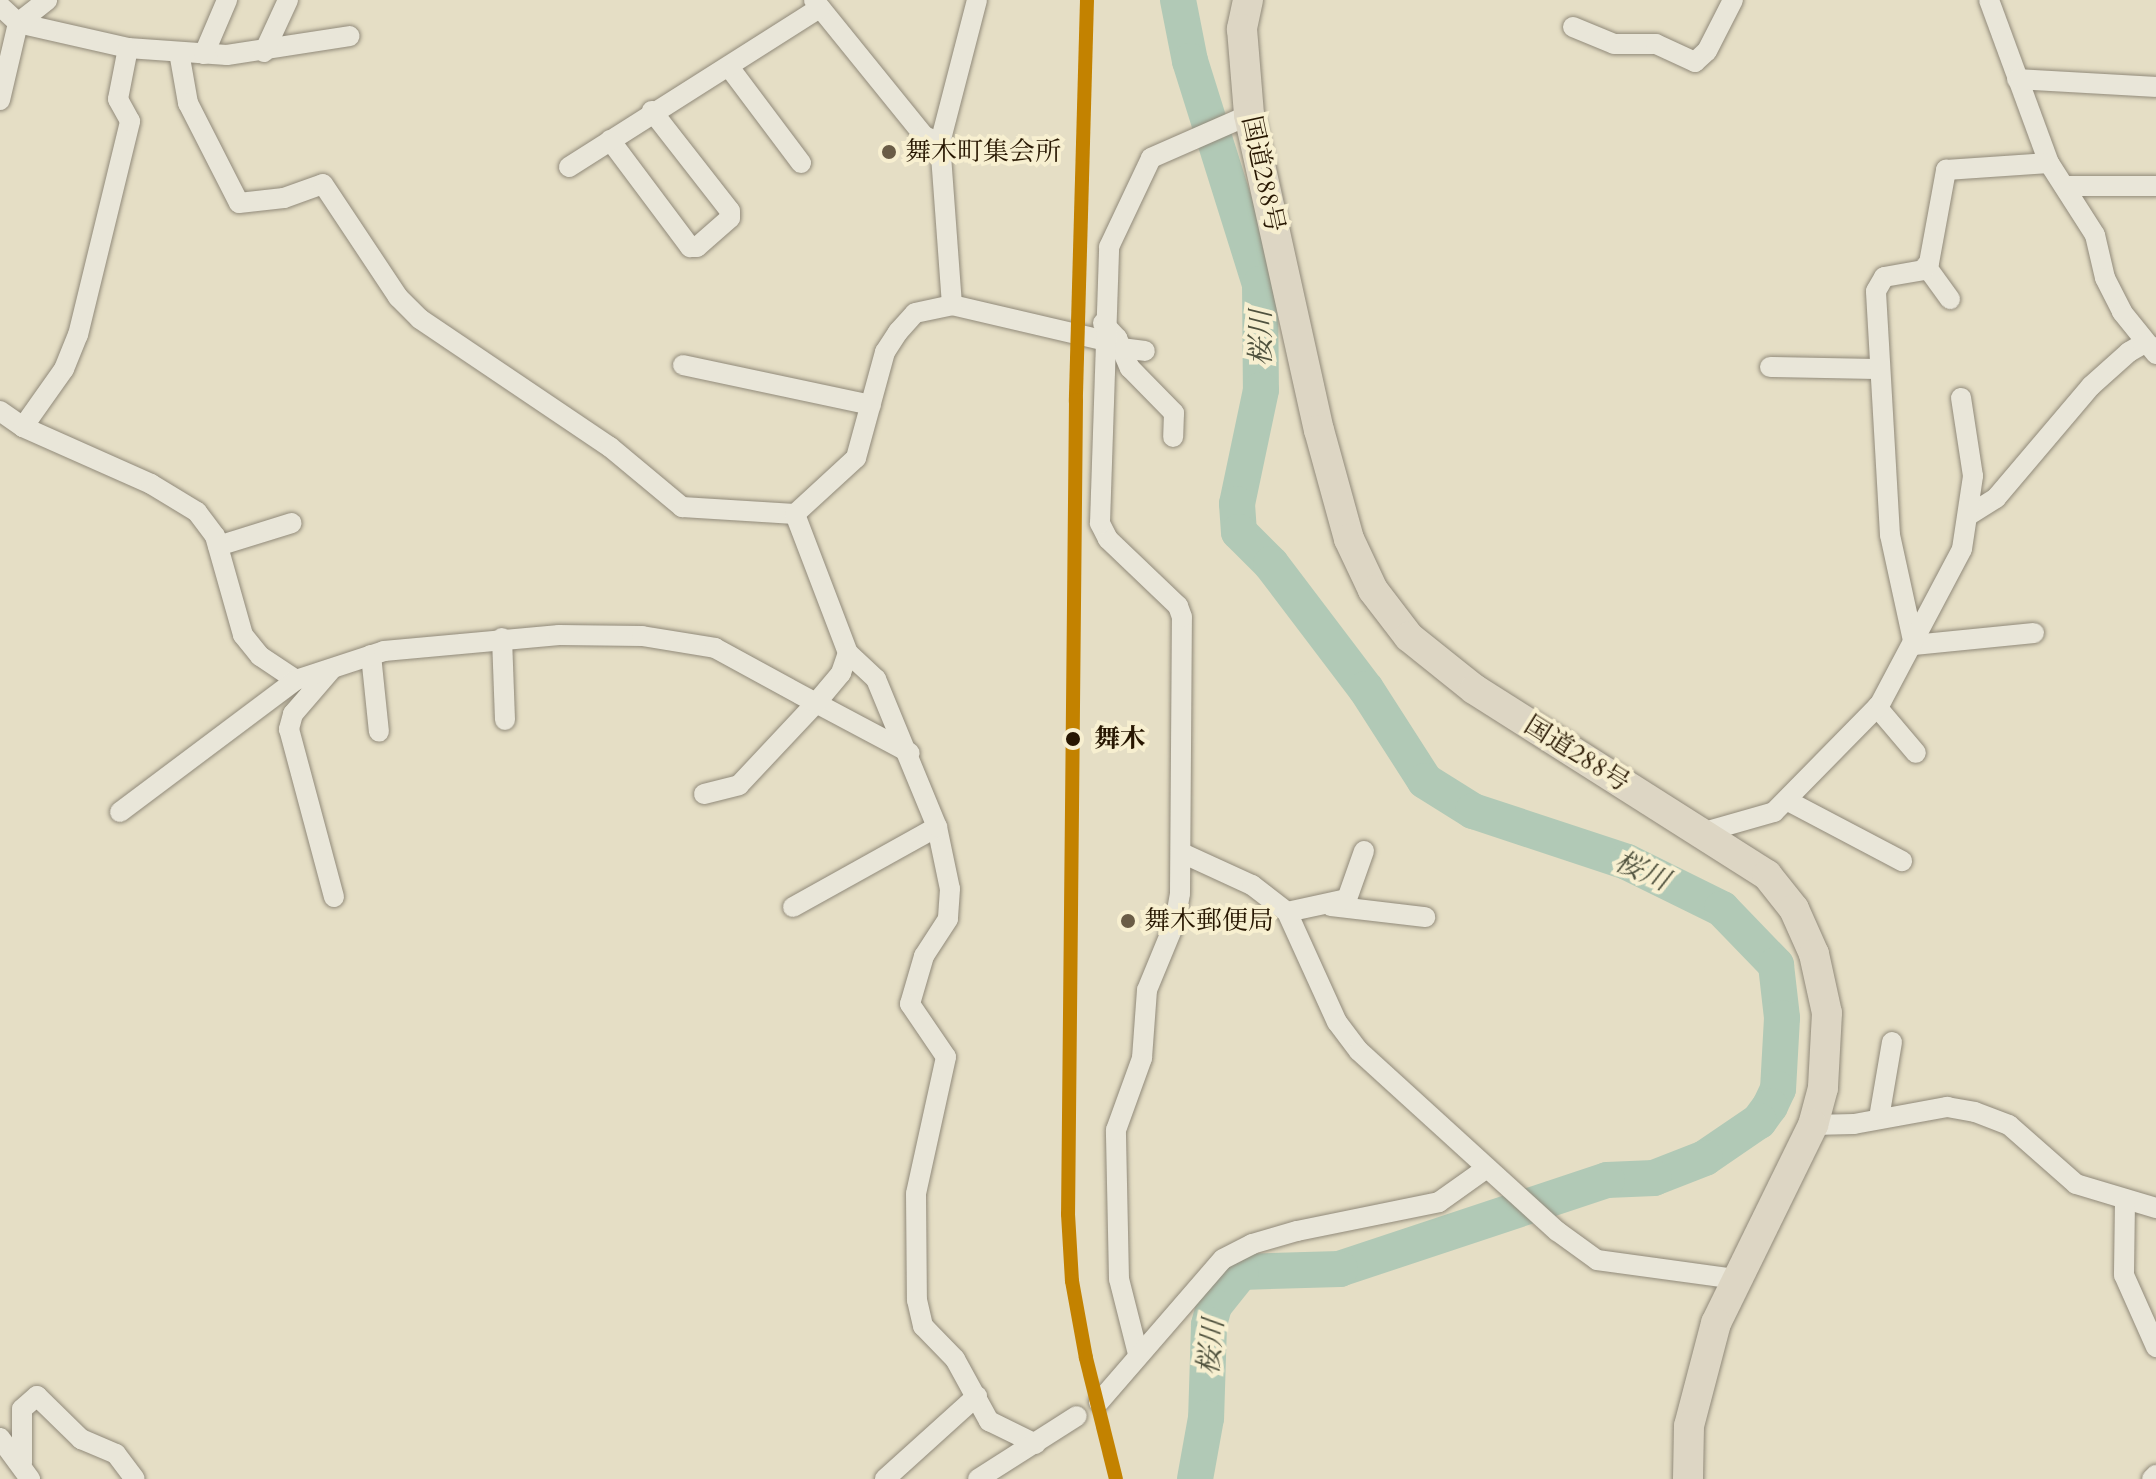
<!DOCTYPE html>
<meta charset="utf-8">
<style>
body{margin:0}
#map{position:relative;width:2156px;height:1479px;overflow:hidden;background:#e5dec5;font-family:Cardo,"Noto Serif JP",serif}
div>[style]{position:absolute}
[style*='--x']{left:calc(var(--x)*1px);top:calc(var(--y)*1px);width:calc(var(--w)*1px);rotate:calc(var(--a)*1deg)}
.river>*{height:36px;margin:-18px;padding:0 18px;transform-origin:18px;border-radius:18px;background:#b1c9b6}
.roads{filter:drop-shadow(0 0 2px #918a7a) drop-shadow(0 0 2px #918a7a)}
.minor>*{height:20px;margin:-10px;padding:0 10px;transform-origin:10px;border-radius:10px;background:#e9e6d9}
.highway>*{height:30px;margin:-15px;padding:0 15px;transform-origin:15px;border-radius:15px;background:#ddd6c4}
.rail-1>*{height:14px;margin:-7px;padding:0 7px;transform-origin:7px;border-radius:7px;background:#c38200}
.dots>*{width:22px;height:22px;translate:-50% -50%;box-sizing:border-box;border:4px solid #f7efd0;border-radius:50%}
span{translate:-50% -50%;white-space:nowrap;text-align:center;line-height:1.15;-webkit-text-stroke:8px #f7efd0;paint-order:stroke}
.poi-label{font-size:26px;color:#271601}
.left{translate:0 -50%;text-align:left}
.street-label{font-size:26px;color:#271601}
.stop-label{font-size:26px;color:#271601;font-weight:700}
.water-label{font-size:28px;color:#50523e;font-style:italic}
</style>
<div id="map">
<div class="river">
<i style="--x:1178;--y:0;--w:62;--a:78.9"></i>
<i style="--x:1190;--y:61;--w:234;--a:72.6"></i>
<i style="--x:1260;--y:284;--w:106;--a:89.5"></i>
<i style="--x:1261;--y:390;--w:116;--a:101.9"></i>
<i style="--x:1237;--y:504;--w:28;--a:86"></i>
<i style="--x:1239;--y:532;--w:45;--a:45"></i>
<i style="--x:1271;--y:564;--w:157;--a:52.8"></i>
<i style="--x:1366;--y:689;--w:109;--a:57.3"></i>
<i style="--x:1425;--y:781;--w:57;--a:32"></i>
<i style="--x:1473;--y:811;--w:162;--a:18.3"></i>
<i style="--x:1627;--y:862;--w:106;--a:26.3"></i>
<i style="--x:1722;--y:909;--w:78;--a:46"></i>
<i style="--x:1776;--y:965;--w:53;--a:83.5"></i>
<i style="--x:1782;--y:1018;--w:71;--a:93.2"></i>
<i style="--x:1778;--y:1089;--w:19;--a:115"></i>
<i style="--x:1770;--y:1106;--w:19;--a:126"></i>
<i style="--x:1759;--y:1121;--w:65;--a:145.6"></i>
<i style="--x:1705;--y:1158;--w:55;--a:158.6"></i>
<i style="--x:1654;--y:1178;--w:47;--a:177.6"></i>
<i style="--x:1607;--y:1180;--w:281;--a:161.6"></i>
<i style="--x:1340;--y:1269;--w:99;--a:178.3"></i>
<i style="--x:1241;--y:1272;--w:43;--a:128.5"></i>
<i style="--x:1214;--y:1306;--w:20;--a:105"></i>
<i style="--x:1209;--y:1325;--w:93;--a:91.8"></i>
<i style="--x:1206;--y:1418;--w:62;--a:100.2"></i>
</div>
<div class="roads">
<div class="minor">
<i style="--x:814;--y:0;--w:175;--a:51"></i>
<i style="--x:924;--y:136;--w:17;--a:24"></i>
<i style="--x:1989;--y:0;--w:174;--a:69.8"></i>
<i style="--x:2049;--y:163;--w:85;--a:57.4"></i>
<i style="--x:2095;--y:235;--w:44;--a:76.9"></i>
<i style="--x:2105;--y:278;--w:38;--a:63"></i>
<i style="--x:2122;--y:312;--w:54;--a:51"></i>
<i style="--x:0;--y:6;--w:25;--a:43"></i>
<i style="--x:18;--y:23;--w:113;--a:12.8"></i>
<i style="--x:128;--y:48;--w:99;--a:4"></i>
<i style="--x:227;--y:55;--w:124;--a:-8.8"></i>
<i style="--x:1573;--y:27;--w:44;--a:22.5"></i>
<i style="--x:1614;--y:44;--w:42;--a:0"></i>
<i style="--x:1656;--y:44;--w:43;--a:24.8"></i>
<i style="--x:1695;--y:62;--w:16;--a:-43"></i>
<i style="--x:1707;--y:51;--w:57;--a:-63"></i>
<i style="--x:179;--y:52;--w:52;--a:80"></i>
<i style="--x:188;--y:103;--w:112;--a:63"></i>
<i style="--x:239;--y:203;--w:45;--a:-6.3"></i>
<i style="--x:284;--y:198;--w:41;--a:-19.7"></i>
<i style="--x:323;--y:184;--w:136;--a:56.4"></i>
<i style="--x:398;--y:297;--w:31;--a:45"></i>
<i style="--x:420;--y:319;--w:229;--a:34"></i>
<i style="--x:610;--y:447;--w:94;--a:39.8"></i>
<i style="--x:682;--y:507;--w:113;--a:3.5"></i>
<i style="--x:264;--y:52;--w:57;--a:-65.2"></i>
<i style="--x:204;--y:54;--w:59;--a:-66.9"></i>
<i style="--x:729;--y:67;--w:120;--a:53.1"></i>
<i style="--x:2017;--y:79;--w:139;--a:3.3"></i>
<i style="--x:0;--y:100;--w:79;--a:-76.8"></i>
<i style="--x:18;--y:23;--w:37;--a:-38"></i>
<i style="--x:610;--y:140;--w:134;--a:53.2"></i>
<i style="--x:690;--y:247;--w:7;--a:0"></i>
<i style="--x:697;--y:247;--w:44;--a:-41.3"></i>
<i style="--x:730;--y:218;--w:7;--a:-90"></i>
<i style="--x:730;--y:211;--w:127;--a:-128"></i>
<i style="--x:569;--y:167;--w:297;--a:-32.4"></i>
<i style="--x:2065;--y:186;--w:91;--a:0"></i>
<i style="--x:1926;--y:266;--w:41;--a:54"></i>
<i style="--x:952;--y:305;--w:154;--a:13.1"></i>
<i style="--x:1103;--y:323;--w:21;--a:47"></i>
<i style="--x:1117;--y:338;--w:33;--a:67"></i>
<i style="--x:1130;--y:368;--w:63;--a:45.6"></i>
<i style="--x:1174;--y:413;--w:24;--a:92"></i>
<i style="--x:1121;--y:348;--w:24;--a:7"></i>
<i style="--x:683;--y:365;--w:192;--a:12"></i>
<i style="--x:1770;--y:367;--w:109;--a:1.1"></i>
<i style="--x:0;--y:411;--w:28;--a:35"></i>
<i style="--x:23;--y:427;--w:140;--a:24"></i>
<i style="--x:151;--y:484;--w:54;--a:31.3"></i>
<i style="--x:197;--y:512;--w:30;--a:53"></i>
<i style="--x:215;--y:536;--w:103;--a:74.2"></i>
<i style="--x:243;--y:635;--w:27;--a:51"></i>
<i style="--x:260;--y:656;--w:43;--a:33.7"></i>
<i style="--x:23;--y:427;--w:71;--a:-54.7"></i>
<i style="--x:64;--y:369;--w:37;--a:-68"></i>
<i style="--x:78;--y:335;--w:220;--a:-76.3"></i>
<i style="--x:130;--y:121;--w:25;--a:-119"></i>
<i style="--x:118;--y:99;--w:52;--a:-78.9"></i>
<i style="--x:1969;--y:515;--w:32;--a:-32"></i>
<i style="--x:1996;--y:498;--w:147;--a:-49.7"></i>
<i style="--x:2091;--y:386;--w:51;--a:-41.8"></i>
<i style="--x:2129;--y:352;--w:16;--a:-30"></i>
<i style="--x:2143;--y:344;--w:14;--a:17"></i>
<i style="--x:218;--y:546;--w:77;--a:-17.3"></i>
<i style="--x:2034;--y:633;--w:121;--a:174.3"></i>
<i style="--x:1914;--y:645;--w:113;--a:-102.3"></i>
<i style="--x:1890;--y:535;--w:244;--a:-93.3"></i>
<i style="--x:1876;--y:291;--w:16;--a:-60"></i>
<i style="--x:1884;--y:277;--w:40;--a:-10"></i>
<i style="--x:1923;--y:270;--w:9;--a:-49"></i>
<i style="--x:1929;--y:263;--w:95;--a:-79.6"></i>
<i style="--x:1946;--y:170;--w:103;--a:-3.9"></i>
<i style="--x:502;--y:638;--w:82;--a:87.9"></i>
<i style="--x:371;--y:655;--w:77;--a:84.1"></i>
<i style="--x:331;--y:670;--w:58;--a:130.8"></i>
<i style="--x:293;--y:714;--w:16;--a:105"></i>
<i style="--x:289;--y:729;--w:174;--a:75"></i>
<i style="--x:1877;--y:707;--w:60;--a:49.7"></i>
<i style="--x:704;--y:794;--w:36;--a:-14"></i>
<i style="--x:739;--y:785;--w:112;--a:-46.8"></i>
<i style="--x:816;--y:703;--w:106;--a:28"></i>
<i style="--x:1788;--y:801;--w:129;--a:27.8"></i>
<i style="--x:120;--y:812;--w:220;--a:-36.9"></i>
<i style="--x:296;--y:680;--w:93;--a:-18.2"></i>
<i style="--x:384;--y:651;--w:176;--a:-5.2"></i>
<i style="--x:559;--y:635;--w:83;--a:0.7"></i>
<i style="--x:642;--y:636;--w:74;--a:9.3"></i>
<i style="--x:715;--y:648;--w:115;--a:28.6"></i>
<i style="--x:816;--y:703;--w:39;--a:-50"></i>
<i style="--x:841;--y:673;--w:21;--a:-71"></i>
<i style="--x:848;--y:653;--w:149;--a:-110.9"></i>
<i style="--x:795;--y:514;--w:83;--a:-42.6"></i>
<i style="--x:856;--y:458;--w:110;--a:-74.7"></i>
<i style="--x:885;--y:352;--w:24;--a:-57"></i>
<i style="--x:898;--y:332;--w:25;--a:-48"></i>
<i style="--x:915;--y:313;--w:38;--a:-12"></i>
<i style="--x:952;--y:305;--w:162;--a:-94.2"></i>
<i style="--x:940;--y:143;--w:148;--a:-75.5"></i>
<i style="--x:937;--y:827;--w:63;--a:78.2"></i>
<i style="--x:950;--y:889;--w:30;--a:94"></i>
<i style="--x:948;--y:919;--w:44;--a:123"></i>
<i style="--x:924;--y:956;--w:50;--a:106.3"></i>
<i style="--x:910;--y:1004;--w:64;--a:55.8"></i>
<i style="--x:946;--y:1057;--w:140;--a:102.4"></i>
<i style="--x:916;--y:1194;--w:106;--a:89.5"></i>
<i style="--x:917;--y:1300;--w:27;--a:77"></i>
<i style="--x:923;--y:1326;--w:46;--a:45.9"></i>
<i style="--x:955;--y:1359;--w:71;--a:61.3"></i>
<i style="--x:989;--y:1421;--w:52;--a:26.1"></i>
<i style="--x:1704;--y:832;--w:73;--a:-15.9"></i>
<i style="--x:1774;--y:812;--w:151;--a:-45.5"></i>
<i style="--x:1880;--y:704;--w:175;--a:-62.1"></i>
<i style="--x:1962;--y:549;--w:74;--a:-81.4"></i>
<i style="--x:1973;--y:476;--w:79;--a:-98.7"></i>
<i style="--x:1182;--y:853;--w:77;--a:24.6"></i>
<i style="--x:1252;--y:885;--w:44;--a:37.6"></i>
<i style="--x:1287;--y:912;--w:121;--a:65.6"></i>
<i style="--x:1337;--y:1022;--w:36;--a:53"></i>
<i style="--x:1359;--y:1051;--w:268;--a:42.3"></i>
<i style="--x:1557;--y:1231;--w:49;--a:35.9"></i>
<i style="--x:1597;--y:1260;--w:139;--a:7.8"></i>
<i style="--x:1331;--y:906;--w:95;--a:6.7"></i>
<i style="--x:793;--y:907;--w:165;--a:-29.1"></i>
<i style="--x:937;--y:827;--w:160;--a:-112.4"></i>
<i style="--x:876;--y:679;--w:38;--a:-137"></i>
<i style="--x:1287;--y:912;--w:61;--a:-12.2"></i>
<i style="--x:1347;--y:899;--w:51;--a:-70.5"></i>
<i style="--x:1879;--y:1118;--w:77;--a:-80.3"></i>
<i style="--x:1813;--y:1125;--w:41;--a:-1.4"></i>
<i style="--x:1854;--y:1124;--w:95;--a:-10.4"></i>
<i style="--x:1947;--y:1107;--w:28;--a:10"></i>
<i style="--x:1975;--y:1112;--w:36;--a:21"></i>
<i style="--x:2009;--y:1125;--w:89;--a:41.4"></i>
<i style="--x:2076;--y:1184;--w:84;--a:16.7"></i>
<i style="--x:2125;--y:1201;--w:74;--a:90.8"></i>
<i style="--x:2124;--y:1275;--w:79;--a:66"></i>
<i style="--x:1138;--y:1354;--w:77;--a:-104.2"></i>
<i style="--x:1119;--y:1279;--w:149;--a:-91.2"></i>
<i style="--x:1116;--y:1130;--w:77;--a:-70.1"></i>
<i style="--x:1142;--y:1058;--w:68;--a:-85.8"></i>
<i style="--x:1147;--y:990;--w:74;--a:-67.6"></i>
<i style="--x:1175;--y:922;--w:29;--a:-80"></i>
<i style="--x:1180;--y:893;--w:276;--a:-89.6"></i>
<i style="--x:1182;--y:617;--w:12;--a:-110"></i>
<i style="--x:1178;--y:606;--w:97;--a:-136.3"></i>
<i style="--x:1108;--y:539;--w:18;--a:-117"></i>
<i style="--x:1100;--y:523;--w:276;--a:-88.1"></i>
<i style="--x:1109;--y:247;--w:98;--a:-64.7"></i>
<i style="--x:1151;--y:158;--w:107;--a:-23.7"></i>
<i style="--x:1099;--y:1402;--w:189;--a:-49.1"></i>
<i style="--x:1223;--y:1259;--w:33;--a:-27"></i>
<i style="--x:1252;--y:1244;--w:47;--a:-16.1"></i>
<i style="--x:1297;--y:1231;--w:145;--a:-11.5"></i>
<i style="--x:1439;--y:1202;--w:55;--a:-35.4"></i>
<i style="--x:0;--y:1438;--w:51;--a:53.8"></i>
<i style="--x:22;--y:1463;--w:54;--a:-90"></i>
<i style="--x:22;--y:1409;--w:20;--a:-41"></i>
<i style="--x:37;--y:1396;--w:62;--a:44.3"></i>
<i style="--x:81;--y:1439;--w:38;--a:23"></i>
<i style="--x:116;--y:1454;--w:31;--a:53"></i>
<i style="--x:885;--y:1479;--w:124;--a:-42.1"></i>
<i style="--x:978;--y:1479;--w:117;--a:-32.5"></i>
<i style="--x:2152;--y:1479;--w:6;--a:-45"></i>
</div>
<div class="highway">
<i style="--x:1248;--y:0;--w:30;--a:102"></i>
<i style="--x:1242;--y:29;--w:86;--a:85.3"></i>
<i style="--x:1249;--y:115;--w:323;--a:77.5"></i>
<i style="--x:1319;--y:430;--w:113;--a:74.6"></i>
<i style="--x:1349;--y:539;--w:56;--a:64.8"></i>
<i style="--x:1373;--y:590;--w:59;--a:52.5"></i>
<i style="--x:1409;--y:637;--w:83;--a:38.7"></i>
<i style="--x:1474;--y:689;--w:347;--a:32.4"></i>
<i style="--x:1767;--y:875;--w:43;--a:51.5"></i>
<i style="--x:1794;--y:909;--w:49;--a:66"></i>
<i style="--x:1814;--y:954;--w:60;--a:77.6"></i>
<i style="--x:1827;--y:1013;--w:75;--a:93.1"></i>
<i style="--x:1823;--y:1088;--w:38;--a:105"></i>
<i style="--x:1813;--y:1125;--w:220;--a:116.1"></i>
<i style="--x:1716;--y:1323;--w:106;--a:104.7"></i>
<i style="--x:1689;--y:1426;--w:53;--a:91.1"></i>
</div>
</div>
<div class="rail-1">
<i style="--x:1087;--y:0;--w:400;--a:91.6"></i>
<i style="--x:1076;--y:400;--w:814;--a:90.56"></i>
<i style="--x:1068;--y:1214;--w:67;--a:86.6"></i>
<i style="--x:1072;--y:1281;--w:78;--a:79.7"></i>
<i style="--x:1086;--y:1358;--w:125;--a:76.1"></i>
</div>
<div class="dots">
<i style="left:889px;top:152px;background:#6a5c46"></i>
<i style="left:1073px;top:739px;background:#271601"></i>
<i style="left:1128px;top:921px;background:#6a5c46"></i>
</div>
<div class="poi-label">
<span class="left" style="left:905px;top:152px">舞木町集会所</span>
<span class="left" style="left:1144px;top:921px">舞木郵便局</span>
</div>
<div class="street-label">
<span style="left:1263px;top:174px;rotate:78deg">国道288号</span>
<span style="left:1577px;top:754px;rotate:32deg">国道288号</span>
</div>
<div class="stop-label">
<span class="left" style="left:1094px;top:739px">舞木</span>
</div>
<div class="water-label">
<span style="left:1261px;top:338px;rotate:-90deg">桜川</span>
<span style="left:1642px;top:871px;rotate:24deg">桜川</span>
<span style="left:1211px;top:1347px;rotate:-84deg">桜川</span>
</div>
</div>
